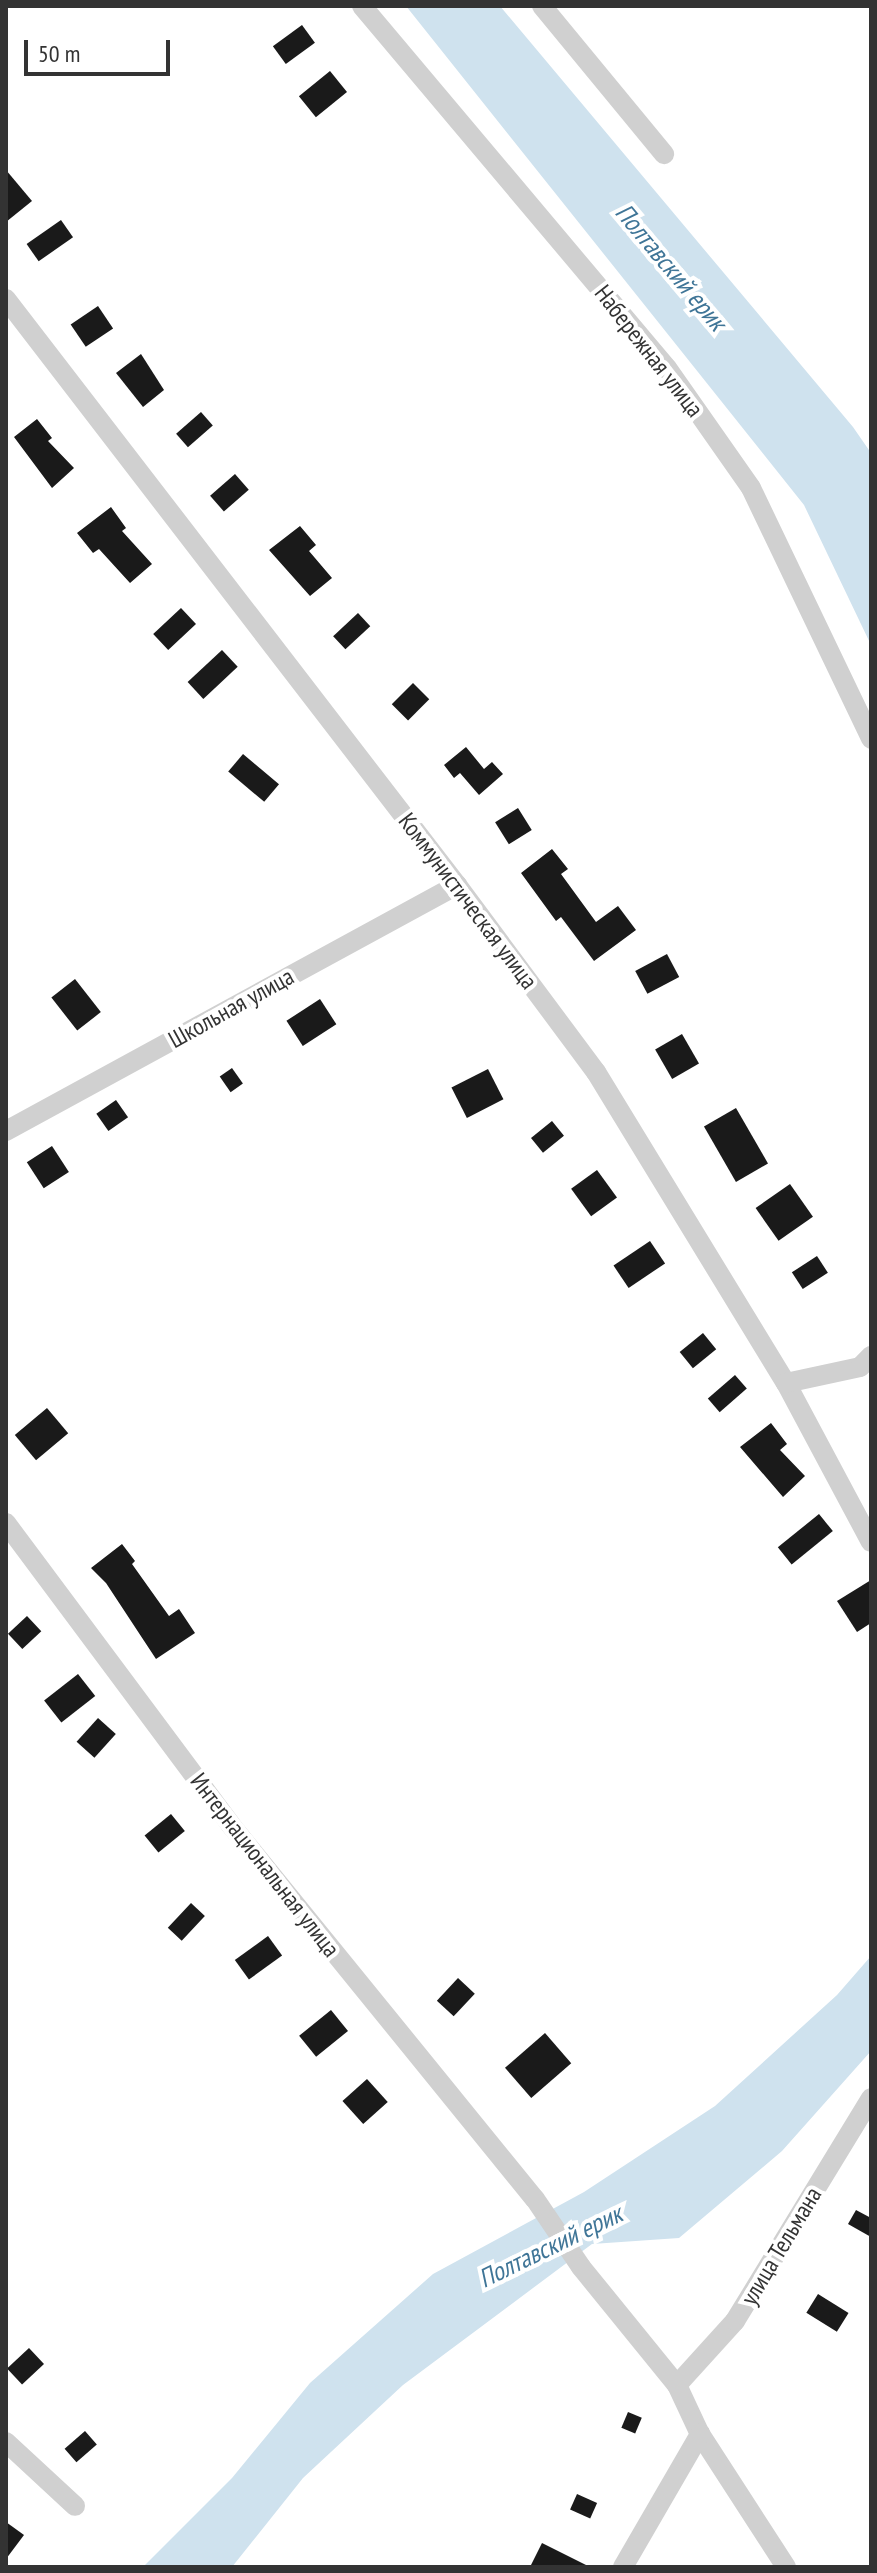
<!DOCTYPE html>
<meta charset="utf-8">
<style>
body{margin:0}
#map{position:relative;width:877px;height:2573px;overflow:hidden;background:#fff;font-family:"PT Sans Narrow",sans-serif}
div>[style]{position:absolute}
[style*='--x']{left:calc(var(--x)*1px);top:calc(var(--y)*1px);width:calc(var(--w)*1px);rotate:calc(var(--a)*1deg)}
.water>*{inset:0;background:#cfe2ee}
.building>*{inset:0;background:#1a1a1a;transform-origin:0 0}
.street>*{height:20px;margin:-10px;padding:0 10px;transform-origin:10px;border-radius:10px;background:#d0d0d0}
span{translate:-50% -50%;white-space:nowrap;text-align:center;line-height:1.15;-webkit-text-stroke:8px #fff;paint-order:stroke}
.street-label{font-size:24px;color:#333}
.water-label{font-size:26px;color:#3f7597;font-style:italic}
.frame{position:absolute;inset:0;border:8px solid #333;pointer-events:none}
.scale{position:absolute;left:24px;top:40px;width:146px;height:36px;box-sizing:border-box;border:4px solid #333;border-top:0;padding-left:10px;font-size:24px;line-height:28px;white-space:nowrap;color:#333;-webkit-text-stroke:6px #fff;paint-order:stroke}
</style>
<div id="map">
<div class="water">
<i style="clip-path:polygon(406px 6px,500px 6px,853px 427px,871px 453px,871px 645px,804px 505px)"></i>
<i style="clip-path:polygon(871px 1956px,871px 2051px,782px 2151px,679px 2238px,592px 2244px,403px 2385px,303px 2478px,232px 2567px,143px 2567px,232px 2478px,310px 2383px,433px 2274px,584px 2192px,715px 2106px,837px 1995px)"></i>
</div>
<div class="building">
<i style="left:302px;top:25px;width:22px;height:36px;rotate:54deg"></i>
<i style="left:330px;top:71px;width:27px;height:40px;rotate:51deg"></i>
<i style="clip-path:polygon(6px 170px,32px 201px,6px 222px)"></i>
<i style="left:61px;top:220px;width:21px;height:42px;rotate:55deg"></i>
<i style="left:98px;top:306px;width:27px;height:33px;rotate:56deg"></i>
<i style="clip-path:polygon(141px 354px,164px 390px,143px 407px,116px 373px)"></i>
<i style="left:201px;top:412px;width:18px;height:33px;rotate:49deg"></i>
<i style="clip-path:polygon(37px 419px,52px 438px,48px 441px,74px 468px,52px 488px,14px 437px)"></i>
<i style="left:235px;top:474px;width:21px;height:33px;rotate:49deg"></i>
<i style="clip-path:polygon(111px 507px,126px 528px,122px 531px,152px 564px,130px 583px,99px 549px,93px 553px,77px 533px)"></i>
<i style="clip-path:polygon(300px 526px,316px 545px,309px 551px,332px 578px,310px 596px,269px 550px)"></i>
<i style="left:181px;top:608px;width:22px;height:38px;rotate:47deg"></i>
<i style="left:358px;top:613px;width:18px;height:34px;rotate:47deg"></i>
<i style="left:222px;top:650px;width:23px;height:47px;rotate:47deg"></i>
<i style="left:413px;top:683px;width:23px;height:30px;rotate:45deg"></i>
<i style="clip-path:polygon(466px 747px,484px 769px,492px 762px,503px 774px,479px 795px,460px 773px,454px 778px,444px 765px)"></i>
<i style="left:243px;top:754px;width:47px;height:23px;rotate:40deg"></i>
<i style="left:518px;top:808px;width:26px;height:27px;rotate:58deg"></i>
<i style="clip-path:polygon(552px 849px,568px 869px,561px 874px,596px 922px,618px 906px,636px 930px,594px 961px,561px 917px,556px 921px,521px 873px)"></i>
<i style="left:667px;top:954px;width:26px;height:36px;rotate:62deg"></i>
<i style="left:75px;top:979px;width:42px;height:30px;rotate:52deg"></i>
<i style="left:320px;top:999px;width:30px;height:40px;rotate:57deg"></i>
<i style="left:682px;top:1034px;width:34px;height:31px;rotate:60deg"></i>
<i style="left:232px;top:1068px;width:19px;height:15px;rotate:55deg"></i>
<i style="left:488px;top:1069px;width:34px;height:41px;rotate:63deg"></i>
<i style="left:116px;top:1100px;width:21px;height:24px;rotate:55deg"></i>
<i style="left:736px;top:1108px;width:64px;height:37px;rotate:60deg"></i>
<i style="left:552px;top:1121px;width:19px;height:27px;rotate:51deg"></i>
<i style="left:52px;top:1146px;width:31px;height:30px;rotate:57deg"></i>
<i style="left:597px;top:1170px;width:34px;height:32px;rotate:54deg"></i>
<i style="left:790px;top:1184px;width:40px;height:42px;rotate:55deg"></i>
<i style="left:650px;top:1241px;width:27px;height:44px;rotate:56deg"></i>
<i style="left:817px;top:1256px;width:20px;height:30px;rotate:57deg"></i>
<i style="left:703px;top:1333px;width:21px;height:30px;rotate:51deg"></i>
<i style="left:735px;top:1375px;width:18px;height:36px;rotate:49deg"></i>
<i style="left:47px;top:1408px;width:33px;height:42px;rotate:50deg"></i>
<i style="clip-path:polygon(771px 1423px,787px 1444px,780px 1450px,805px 1476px,783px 1497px,740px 1447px)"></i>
<i style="left:819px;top:1514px;width:22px;height:53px;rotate:51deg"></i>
<i style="clip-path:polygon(122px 1544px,135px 1561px,132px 1564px,169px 1616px,179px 1609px,195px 1633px,156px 1659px,106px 1583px,91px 1568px)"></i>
<i style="clip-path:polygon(871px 1580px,871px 1623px,857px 1632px,837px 1601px)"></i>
<i style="left:27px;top:1616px;width:21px;height:26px;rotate:47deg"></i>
<i style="left:78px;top:1674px;width:28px;height:43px;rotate:52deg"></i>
<i style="left:98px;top:1718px;width:24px;height:32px;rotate:42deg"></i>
<i style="left:171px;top:1814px;width:22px;height:34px;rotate:51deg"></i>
<i style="left:191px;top:1903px;width:19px;height:34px;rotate:43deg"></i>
<i style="left:268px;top:1936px;width:24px;height:41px;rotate:54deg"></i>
<i style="left:458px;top:1978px;width:23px;height:31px;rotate:43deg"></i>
<i style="left:331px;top:2010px;width:27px;height:41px;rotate:51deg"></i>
<i style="left:545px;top:2033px;width:40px;height:53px;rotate:49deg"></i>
<i style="left:367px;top:2079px;width:31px;height:33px;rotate:48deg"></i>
<i style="clip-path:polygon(856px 2210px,871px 2218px,871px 2237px,848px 2224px)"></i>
<i style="left:818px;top:2294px;width:36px;height:22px;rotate:32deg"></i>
<i style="left:29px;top:2348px;width:22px;height:30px;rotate:47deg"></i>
<i style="left:628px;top:2412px;width:15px;height:17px;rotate:23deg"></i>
<i style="left:85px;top:2431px;width:18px;height:27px;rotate:49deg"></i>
<i style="left:577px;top:2494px;width:22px;height:17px;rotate:24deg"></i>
<i style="clip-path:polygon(6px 2522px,24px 2535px,6px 2559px)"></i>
<i style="clip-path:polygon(542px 2543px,590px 2567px,530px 2567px)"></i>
</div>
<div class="street">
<i style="--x:362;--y:6;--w:473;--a:49.9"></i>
<i style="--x:667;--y:368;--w:146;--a:55"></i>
<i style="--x:751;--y:488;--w:278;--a:64.4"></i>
<i style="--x:542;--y:6;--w:192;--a:50.5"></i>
<i style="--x:6;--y:299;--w:739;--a:52.42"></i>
<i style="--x:457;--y:885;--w:233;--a:53.4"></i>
<i style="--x:596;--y:1072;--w:364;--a:58.6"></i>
<i style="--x:786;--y:1383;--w:180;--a:61.9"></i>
<i style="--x:6;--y:1131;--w:514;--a:-28.61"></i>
<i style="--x:786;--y:1383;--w:76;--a:-12.2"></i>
<i style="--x:860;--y:1367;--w:16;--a:-45"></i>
<i style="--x:6;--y:1523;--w:375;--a:53.3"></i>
<i style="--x:230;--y:1824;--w:483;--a:50.9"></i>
<i style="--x:535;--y:2199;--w:82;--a:55.9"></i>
<i style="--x:581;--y:2267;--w:152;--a:50.9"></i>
<i style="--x:677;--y:2385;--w:54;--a:64.9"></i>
<i style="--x:700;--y:2434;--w:158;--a:57.1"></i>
<i style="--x:677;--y:2385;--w:86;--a:-47.8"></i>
<i style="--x:735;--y:2321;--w:261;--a:-58.6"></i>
<i style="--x:6;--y:2442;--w:94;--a:42.8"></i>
<i style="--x:623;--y:2567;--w:154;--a:-59.9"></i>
</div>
<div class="street-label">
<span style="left:649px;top:351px;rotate:52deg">Набережная улица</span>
<span style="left:468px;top:901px;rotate:53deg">Коммунистическая улица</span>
<span style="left:231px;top:1008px;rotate:-29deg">Школьная улица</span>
<span style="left:265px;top:1865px;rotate:52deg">Интернациональная улица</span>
<span style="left:781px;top:2246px;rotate:-59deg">улица Тельмана</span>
</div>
<div class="water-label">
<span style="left:671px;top:267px;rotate:50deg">Полтавский ерик</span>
<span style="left:550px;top:2246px;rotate:-26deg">Полтавский ерик</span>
</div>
<div class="frame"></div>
<div class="scale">50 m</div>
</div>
